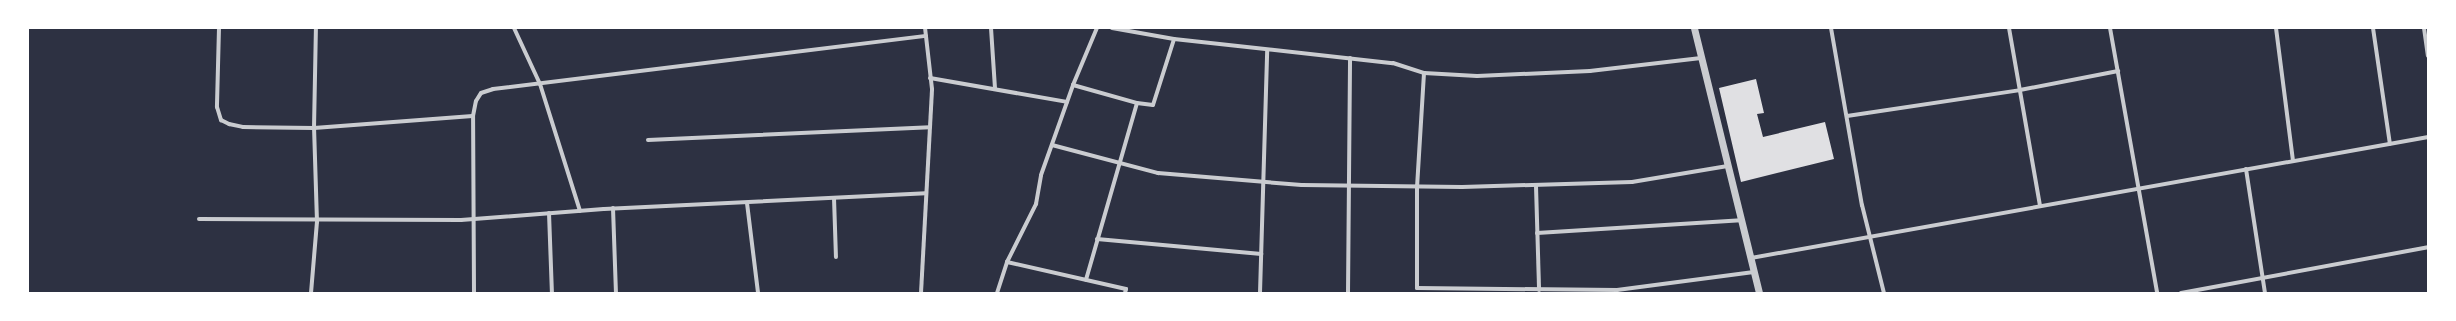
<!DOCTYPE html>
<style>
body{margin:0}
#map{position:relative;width:2456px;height:321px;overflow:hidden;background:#2d3142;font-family:Roboto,sans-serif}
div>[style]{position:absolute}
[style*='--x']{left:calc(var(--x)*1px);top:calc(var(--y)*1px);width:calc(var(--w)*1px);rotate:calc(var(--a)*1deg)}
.building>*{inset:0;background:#e0e0e3}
.minor>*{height:4px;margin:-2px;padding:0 2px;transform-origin:2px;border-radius:2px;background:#caccd0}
.tertiary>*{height:7px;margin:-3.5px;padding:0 3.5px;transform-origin:3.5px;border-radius:3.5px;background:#caccd0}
span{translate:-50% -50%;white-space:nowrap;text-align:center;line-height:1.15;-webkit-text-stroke:4px #fff;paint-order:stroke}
.frame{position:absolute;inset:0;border:29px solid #fff;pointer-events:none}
</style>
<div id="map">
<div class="building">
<i style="clip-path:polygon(1756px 79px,1764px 113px,1757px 114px,1763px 137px,1825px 122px,1834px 159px,1741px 182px,1719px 88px)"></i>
</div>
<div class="minor">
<i style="--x:219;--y:28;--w:79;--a:91.5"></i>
<i style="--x:217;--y:107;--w:14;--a:73"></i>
<i style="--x:221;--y:120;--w:9;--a:27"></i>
<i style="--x:229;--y:124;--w:14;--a:12"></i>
<i style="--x:243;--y:127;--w:71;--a:0.8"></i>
<i style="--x:314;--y:128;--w:159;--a:-4.3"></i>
<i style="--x:514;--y:28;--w:62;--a:65.1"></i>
<i style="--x:540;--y:84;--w:133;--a:72.5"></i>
<i style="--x:991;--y:28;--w:61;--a:86.2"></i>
<i style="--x:1112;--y:28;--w:63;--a:10.1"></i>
<i style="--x:1174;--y:39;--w:220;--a:6.3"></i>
<i style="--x:1393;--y:63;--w:33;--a:18"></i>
<i style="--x:1831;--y:28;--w:180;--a:80.1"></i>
<i style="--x:1862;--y:205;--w:91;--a:76"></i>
<i style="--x:2009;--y:28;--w:180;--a:80.1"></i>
<i style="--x:2110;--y:28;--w:269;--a:79.9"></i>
<i style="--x:2276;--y:28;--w:133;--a:82.7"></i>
<i style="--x:2373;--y:28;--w:117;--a:81.7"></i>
<i style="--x:2424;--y:28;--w:28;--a:82"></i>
<i style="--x:1701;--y:58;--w:112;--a:173.3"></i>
<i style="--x:1590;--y:71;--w:113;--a:177.5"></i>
<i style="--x:1477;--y:76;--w:53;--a:-176.8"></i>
<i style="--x:1424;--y:73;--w:113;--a:93.5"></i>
<i style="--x:1417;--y:186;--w:102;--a:90"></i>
<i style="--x:1417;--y:288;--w:200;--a:0.6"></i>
<i style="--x:1617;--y:290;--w:138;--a:-7.5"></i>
<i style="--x:930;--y:78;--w:139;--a:9.9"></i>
<i style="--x:1073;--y:85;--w:66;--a:15.7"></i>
<i style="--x:1137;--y:103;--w:184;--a:106.1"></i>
<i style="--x:1137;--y:103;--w:16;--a:7"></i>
<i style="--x:1153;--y:105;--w:69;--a:-72.3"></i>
<i style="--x:1847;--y:116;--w:175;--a:-8.5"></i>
<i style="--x:2020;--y:90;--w:100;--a:-11"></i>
<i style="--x:648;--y:140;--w:282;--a:-2.6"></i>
<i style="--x:1052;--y:145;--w:110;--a:14.8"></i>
<i style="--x:1158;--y:173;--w:144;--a:4.8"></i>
<i style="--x:1302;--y:185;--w:160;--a:0.7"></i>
<i style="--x:1462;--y:187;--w:170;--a:-1.7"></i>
<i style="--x:1632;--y:182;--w:97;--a:-9.5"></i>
<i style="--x:2246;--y:169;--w:125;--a:81.3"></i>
<i style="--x:1536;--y:186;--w:104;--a:88.3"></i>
<i style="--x:834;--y:198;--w:59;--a:88.1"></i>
<i style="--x:747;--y:203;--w:91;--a:83"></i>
<i style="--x:613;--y:208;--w:84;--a:88"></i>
<i style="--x:549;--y:213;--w:80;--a:87.9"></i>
<i style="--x:199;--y:219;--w:262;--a:0.2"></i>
<i style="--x:461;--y:220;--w:143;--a:-4.4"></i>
<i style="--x:604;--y:209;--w:322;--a:-2.8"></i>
<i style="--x:1537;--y:233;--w:204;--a:-3.6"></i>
<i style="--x:1097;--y:239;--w:165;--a:5.2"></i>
<i style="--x:1751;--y:258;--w:688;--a:-10.13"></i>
<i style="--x:1007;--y:262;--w:122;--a:12.8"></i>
<i style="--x:1126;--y:289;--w:4;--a:104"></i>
<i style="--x:311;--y:293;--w:71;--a:-85.2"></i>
<i style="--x:317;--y:222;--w:94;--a:-91.8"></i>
<i style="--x:314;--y:128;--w:100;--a:-88.9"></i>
<i style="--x:474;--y:293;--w:177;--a:-90.3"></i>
<i style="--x:473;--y:116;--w:15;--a:-79"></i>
<i style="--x:476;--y:101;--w:9;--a:-58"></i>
<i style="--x:481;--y:93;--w:13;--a:-18"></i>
<i style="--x:493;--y:89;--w:436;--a:-7"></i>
<i style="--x:921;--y:293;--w:204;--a:-86.9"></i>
<i style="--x:932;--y:89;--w:61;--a:-96.5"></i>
<i style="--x:997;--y:293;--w:33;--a:-72"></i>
<i style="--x:1007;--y:262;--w:65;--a:-63.4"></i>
<i style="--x:1036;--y:204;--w:29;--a:-80"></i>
<i style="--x:1041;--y:175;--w:96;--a:-70.4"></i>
<i style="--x:1073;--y:85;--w:62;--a:-67.2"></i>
<i style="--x:1260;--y:293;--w:243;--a:-88.3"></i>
<i style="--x:1348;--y:293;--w:235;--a:-89.5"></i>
<i style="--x:2181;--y:293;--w:251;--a:-10.5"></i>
</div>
<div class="tertiary">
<i style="--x:1694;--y:28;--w:273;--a:76.2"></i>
</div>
<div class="frame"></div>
</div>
